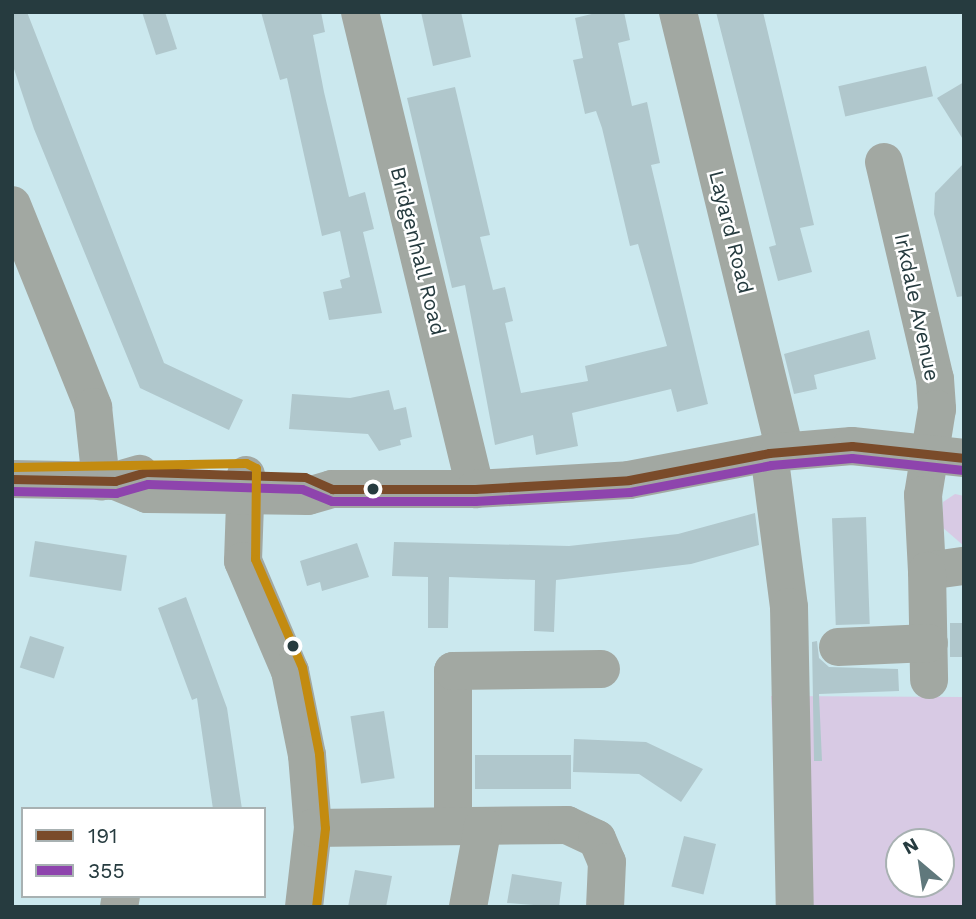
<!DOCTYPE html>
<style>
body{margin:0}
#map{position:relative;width:976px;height:919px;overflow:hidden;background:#cbe8ee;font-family:"Work Sans",sans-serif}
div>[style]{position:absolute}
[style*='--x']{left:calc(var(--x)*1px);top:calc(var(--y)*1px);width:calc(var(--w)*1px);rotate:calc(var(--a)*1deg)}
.green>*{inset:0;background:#d8cae4}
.building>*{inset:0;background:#b0c7cc;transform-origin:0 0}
.minor>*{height:38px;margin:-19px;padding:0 19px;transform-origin:19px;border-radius:19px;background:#a2a8a2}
.bus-1>*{height:9px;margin:-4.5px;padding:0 4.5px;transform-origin:4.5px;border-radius:4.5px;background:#7a4b2a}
.bus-2>*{height:9px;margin:-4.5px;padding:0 4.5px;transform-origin:4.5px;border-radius:4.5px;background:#8e44ad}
.bus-3>*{height:9px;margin:-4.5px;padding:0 4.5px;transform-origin:4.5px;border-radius:4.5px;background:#c38b10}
.dots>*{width:19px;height:19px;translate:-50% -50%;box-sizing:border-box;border:4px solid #fff;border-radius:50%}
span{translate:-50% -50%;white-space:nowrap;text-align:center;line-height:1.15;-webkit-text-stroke:5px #fff;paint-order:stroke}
.street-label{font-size:21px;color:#263b3f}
.frame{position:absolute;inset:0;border:14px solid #263b3f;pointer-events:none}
.legend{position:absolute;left:21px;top:807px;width:245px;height:91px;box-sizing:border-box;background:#fff;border:2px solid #a8b1b2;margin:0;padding:9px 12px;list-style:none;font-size:21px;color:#263b3f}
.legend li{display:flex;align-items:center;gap:14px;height:35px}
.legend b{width:35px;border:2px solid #a8b1b2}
.north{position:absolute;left:885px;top:828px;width:70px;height:70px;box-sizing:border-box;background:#fff;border:2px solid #a8b1b2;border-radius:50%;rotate:331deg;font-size:19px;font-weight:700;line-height:28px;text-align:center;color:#263b3f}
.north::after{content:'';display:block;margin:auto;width:24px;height:32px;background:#60787c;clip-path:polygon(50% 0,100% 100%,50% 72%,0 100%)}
</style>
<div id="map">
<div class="green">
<i style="clip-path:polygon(955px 494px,964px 496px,964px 546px,942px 527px,943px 502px)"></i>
<i style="clip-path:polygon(evenodd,771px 696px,964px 697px,964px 907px,782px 907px,771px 696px,899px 842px,941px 842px,941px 884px,899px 884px,899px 842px)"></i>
</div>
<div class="building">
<i style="clip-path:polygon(12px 12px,27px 12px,164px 363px,243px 400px,229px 430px,140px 388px,34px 129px,12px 63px)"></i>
<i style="clip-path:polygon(142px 12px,165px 12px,177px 49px,156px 55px)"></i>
<i style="clip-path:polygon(261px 12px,321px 12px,325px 32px,313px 35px,324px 92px,349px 197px,365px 192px,374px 229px,363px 232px,382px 313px,329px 320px,323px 292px,342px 288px,340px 280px,350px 277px,340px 231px,322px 236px,287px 78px,280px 80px)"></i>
<i style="clip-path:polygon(421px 12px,461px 12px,471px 57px,433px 66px)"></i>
<i style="clip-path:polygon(600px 12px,624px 12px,630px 40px,618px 43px,632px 106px,647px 102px,660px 163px,651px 165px,708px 404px,677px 412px,671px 389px,572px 413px,578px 446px,536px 455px,533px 435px,495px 445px,465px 285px,452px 288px,407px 98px,455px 87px,490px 235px,480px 237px,493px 290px,505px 287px,513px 321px,505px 323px,521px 393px,588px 381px,585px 366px,667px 346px,638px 244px,630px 246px,602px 128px,596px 111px,585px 114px,573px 60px,583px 58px,575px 18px)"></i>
<i style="clip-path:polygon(716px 12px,763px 12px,814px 225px,800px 228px,812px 272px,778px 281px,769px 247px,776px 245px)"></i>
<i style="left:926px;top:66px;width:31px;height:90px;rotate:77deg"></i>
<i style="clip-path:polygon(964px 82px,964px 141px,937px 98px)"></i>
<i style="clip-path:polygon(964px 163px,964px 296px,957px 297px,934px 214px,935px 193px)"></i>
<i style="clip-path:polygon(869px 330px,876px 359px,814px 375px,817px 389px,794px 394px,784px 354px)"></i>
<i style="clip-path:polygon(389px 390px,394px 410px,406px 407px,412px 437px,400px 440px,401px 445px,379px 451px,368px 434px,289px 429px,292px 394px,350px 398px)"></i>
<i style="clip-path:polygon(755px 513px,759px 545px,691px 564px,556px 580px,554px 632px,534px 631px,535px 580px,449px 577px,448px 628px,428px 628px,428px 577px,392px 576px,394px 542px,569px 546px,678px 534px)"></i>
<i style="left:866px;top:517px;width:107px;height:34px;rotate:88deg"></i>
<i style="left:35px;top:541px;width:93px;height:36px;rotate:9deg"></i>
<i style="clip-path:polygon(357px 543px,369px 577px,322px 591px,320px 582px,307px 586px,300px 561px)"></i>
<i style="clip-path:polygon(186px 597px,227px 708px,242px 809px,213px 809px,197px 698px,192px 700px,158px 608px)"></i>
<i style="left:964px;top:623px;width:34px;height:14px;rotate:90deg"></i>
<i style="left:30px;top:636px;width:36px;height:33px;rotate:18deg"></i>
<i style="clip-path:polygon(817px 641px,819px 658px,829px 667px,898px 669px,899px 691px,819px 694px,822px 761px,814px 761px,812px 642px)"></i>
<i style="left:384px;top:711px;width:68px;height:34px;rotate:81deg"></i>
<i style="clip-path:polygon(574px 739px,646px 742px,703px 769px,681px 802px,639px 774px,573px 772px)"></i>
<i style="left:475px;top:755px;width:96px;height:34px"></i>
<i style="left:684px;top:836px;width:33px;height:52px;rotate:14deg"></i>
<i style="clip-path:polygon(355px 870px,392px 876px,386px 907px,348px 907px)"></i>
<i style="clip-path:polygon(512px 874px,562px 882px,559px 907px,507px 903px)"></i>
</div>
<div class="minor">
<i style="--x:360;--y:12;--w:491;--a:76.4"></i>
<i style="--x:678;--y:12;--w:452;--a:76.3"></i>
<i style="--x:884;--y:162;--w:223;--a:76.8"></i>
<i style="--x:935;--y:379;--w:30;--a:86"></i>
<i style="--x:937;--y:409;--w:87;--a:99.2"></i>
<i style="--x:923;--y:495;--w:76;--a:87"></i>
<i style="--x:927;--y:571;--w:37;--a:-8"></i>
<i style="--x:12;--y:205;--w:218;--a:68.1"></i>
<i style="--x:93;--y:407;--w:75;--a:83.9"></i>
<i style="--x:769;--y:453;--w:155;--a:82.6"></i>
<i style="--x:789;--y:607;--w:300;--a:88.9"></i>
<i style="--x:246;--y:475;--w:86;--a:92"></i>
<i style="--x:243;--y:561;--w:120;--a:66.9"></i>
<i style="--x:290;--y:671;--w:86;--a:78.6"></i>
<i style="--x:307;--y:755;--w:73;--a:85.3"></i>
<i style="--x:313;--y:828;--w:80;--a:96.5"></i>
<i style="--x:12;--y:479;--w:103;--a:1.1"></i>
<i style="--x:115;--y:481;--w:26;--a:-16"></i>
<i style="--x:115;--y:481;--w:35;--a:22"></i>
<i style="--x:147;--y:494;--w:161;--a:0.7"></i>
<i style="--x:308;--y:496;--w:25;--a:-16"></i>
<i style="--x:332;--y:489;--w:143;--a:0"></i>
<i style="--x:475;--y:489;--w:154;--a:-3.3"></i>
<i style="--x:629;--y:480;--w:143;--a:-10.9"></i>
<i style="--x:769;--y:453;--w:83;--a:-4.8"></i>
<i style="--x:852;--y:446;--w:113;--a:6.1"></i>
<i style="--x:927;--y:571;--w:109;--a:88.9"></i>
<i style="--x:838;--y:647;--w:91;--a:-2.5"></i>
<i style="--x:453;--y:826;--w:155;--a:-90"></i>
<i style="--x:453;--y:671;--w:148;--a:-0.8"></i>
<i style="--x:313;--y:828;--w:254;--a:-0.7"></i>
<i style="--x:567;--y:825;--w:33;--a:25"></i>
<i style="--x:597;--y:839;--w:25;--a:67"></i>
<i style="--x:607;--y:862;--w:45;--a:92.5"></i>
<i style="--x:119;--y:907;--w:11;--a:-80"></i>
<i style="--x:468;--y:907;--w:82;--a:-79.5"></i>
</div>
<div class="bus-1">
<i style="--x:12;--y:479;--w:103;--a:1.1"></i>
<i style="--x:115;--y:481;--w:32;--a:-16"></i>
<i style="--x:146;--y:472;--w:159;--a:1.8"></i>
<i style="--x:305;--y:477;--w:30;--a:24"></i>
<i style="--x:332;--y:489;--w:143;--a:0"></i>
<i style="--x:475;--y:489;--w:154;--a:-3.3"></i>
<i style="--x:629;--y:480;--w:143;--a:-10.9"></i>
<i style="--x:769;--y:453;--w:83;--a:-4.8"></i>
<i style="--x:852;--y:446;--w:113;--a:6.1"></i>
</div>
<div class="bus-2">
<i style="--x:12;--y:491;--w:104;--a:1.1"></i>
<i style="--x:116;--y:493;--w:33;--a:-16"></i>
<i style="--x:148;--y:484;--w:154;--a:1.9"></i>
<i style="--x:302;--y:489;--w:32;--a:22"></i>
<i style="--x:332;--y:501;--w:143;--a:0"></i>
<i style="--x:475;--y:501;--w:155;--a:-3.3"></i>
<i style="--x:630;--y:492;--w:144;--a:-10.8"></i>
<i style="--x:771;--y:465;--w:81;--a:-4.9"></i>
<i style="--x:852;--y:458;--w:112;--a:6.2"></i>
</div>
<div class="bus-3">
<i style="--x:12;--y:467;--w:234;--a:-1"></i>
<i style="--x:246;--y:463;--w:11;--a:27"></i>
<i style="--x:256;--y:468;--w:91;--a:90.6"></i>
<i style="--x:255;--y:559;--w:118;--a:66.5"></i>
<i style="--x:302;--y:667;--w:89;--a:78.9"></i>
<i style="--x:319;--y:754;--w:74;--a:85.4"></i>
<i style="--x:325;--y:828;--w:80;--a:96.5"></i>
</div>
<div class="dots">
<i style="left:373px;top:489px;background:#263b3f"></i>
<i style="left:293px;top:646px;background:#263b3f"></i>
</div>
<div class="street-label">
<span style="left:731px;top:232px;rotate:76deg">Layard Road</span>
<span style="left:418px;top:251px;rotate:76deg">Bridgenhall Road</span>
<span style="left:917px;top:307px;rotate:78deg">Irkdale Avenue</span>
</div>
<div class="frame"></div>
<ul class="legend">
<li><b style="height:9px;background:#7a4b2a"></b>191</li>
<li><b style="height:9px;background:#8e44ad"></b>355</li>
</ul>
<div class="north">N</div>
</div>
